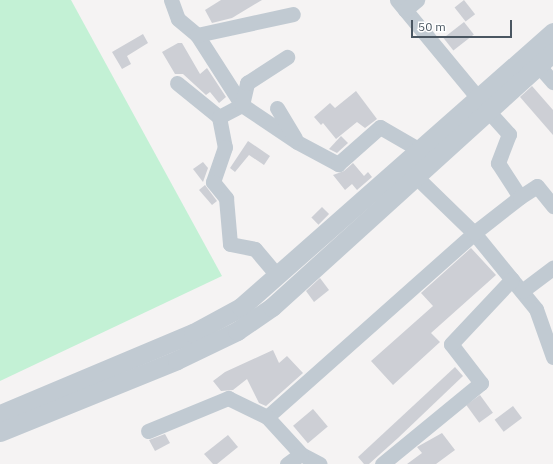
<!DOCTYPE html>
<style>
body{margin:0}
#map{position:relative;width:553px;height:464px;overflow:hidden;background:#f5f3f3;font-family:"IBM Plex Sans",sans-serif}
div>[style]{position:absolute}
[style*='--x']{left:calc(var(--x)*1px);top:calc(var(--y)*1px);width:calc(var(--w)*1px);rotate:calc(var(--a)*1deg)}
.green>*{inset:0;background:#c3f1d5}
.building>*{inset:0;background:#cdcfd5;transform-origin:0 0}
.minor>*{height:15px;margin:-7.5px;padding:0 7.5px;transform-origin:7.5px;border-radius:7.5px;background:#c1cad2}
.tertiary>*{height:19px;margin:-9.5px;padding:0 9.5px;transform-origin:9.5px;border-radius:9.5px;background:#c1cad2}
span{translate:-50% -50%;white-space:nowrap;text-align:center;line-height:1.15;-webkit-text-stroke:3.5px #fff;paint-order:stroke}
.scale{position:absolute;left:411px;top:20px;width:101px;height:18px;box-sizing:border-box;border:2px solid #4a5661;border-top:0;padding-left:5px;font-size:12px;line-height:14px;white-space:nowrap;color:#4a5661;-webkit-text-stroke:3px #fff;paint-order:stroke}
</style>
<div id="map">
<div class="green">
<i style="clip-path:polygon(0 0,71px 0,222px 276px,0 381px)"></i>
</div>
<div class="building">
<i style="clip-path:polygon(221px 0,262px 0,232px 18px,212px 23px,205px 10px)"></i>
<i style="left:464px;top:0;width:18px;height:12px;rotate:52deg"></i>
<i style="left:464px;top:22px;width:16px;height:26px;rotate:52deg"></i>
<i style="clip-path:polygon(143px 34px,148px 43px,127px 56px,131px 64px,122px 69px,112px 52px)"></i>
<i style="clip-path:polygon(178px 43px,182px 43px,200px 74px,207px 68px,226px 97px,219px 103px,210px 92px,206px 95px,183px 74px,175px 74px,162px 52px)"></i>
<i style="clip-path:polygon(532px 86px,553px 110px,553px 135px,520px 97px)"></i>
<i style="clip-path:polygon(356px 91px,377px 119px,365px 128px,357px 122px,336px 139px,323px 123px,321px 125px,314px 117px,330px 103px,335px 108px)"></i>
<i style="clip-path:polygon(341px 136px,348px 143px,337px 153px,329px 149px)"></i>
<i style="clip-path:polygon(248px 141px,270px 156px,264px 165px,249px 155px,235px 172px,230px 168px)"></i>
<i style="clip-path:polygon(203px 162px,208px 168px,203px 182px,193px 169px)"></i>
<i style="clip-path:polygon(353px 163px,364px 176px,368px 172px,372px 177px,357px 190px,352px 184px,345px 190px,333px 175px,344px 171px)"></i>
<i style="clip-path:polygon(205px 185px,217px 201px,212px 205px,199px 190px)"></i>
<i style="left:322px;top:207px;width:10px;height:15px;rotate:45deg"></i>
<i style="clip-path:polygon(471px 248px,496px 275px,431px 333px,440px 342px,393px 385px,371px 361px,433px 306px,421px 293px)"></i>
<i style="clip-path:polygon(320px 278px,329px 290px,314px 302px,306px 291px)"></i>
<i style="clip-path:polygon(273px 350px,279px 363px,287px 356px,303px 373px,266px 406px,259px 403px,247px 379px,233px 390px,221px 391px,213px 381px,225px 372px)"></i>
<i style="clip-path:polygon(455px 367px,463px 376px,398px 438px,369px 464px,364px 464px,358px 457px)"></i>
<i style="left:480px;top:395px;width:22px;height:17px;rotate:54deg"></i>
<i style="left:513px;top:406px;width:15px;height:23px;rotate:53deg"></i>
<i style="left:313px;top:409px;width:23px;height:26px;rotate:50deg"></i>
<i style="clip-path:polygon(442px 433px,455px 450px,436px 464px,407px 464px,422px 453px,417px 447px)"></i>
<i style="clip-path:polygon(165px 434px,170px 443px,155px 451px,149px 440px)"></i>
<i style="clip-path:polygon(228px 435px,238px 447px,217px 464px,213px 464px,204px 454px)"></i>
</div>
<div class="minor">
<i style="--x:171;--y:0;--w:20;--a:70"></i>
<i style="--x:178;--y:19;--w:25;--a:40"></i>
<i style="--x:197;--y:35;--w:83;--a:57.3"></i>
<i style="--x:242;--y:105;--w:66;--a:33.9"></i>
<i style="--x:297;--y:142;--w:47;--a:28.2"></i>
<i style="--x:338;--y:164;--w:56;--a:-41.4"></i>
<i style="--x:380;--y:127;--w:44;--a:30.1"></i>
<i style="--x:397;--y:0;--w:127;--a:50.4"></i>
<i style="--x:405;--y:10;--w:16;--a:-40"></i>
<i style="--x:197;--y:35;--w:98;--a:-12.3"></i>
<i style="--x:538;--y:65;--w:23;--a:49"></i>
<i style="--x:177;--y:83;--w:54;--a:39"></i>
<i style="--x:219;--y:117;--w:31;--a:79"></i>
<i style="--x:225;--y:147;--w:37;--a:109"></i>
<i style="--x:213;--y:182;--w:21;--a:51"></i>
<i style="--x:226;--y:198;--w:46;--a:85"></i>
<i style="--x:230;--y:244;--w:25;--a:11"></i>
<i style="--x:255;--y:249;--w:34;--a:50"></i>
<i style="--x:277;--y:108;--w:35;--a:59"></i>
<i style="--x:489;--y:112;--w:30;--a:48"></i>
<i style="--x:509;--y:134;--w:31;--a:111"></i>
<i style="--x:498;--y:163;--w:40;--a:57.1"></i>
<i style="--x:219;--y:117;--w:26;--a:-28"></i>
<i style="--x:242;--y:105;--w:23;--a:-77"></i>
<i style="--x:247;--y:83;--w:48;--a:-33"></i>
<i style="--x:408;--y:169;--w:92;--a:44.1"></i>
<i style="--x:474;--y:233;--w:98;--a:50.8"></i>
<i style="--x:536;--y:309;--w:51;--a:70.5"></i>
<i style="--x:522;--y:291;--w:39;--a:-37"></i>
<i style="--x:267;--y:417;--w:277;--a:-41.6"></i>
<i style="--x:474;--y:233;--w:58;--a:-38"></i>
<i style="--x:520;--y:197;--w:20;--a:-33"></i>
<i style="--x:537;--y:186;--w:26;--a:51"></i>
<i style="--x:148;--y:431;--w:87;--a:-22.4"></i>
<i style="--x:228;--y:398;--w:43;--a:26"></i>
<i style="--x:267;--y:417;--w:50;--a:47.4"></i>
<i style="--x:301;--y:454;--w:21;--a:28"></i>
<i style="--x:287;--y:464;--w:17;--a:-36"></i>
<i style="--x:382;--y:464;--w:128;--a:-39.3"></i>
<i style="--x:481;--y:383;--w:49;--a:-127.6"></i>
<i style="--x:451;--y:344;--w:89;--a:-46.8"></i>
</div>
<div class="tertiary">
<i style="--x:0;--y:414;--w:209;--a:-22.8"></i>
<i style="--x:193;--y:333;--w:55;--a:-28.4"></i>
<i style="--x:241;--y:307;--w:416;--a:-41.4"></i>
<i style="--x:0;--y:432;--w:191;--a:-22.1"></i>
<i style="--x:177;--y:360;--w:67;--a:-25.8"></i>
<i style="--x:237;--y:331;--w:42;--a:-34.4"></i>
<i style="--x:272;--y:307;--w:379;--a:-42.2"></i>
</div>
<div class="scale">50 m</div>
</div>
